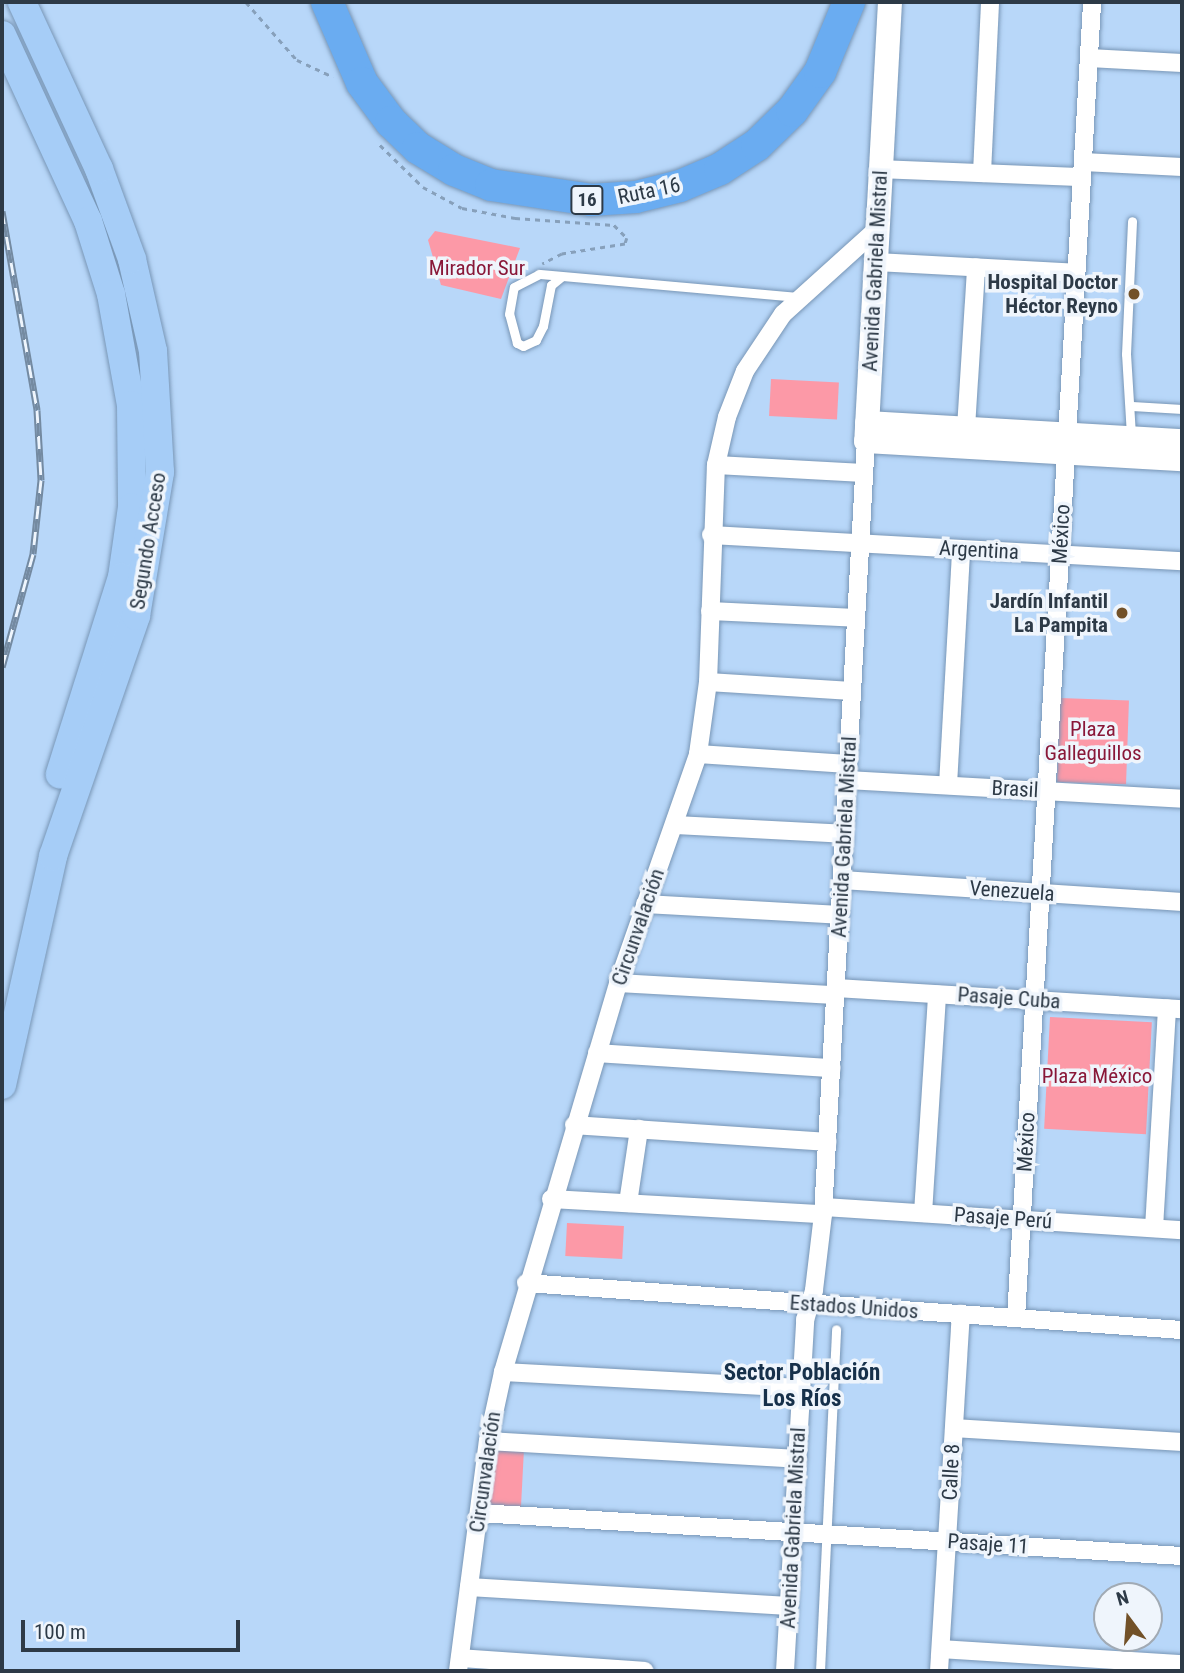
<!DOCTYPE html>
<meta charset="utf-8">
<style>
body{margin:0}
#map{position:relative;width:1184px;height:1673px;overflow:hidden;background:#b8d7f9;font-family:"Roboto Condensed",sans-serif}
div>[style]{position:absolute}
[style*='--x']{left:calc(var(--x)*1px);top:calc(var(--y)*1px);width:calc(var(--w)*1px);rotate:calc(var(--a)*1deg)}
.green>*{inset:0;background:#fc99a7;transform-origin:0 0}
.path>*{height:2.5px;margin-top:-1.25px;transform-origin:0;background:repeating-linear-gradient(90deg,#87a0bb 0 5px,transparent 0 10px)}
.roads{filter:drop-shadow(0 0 2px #7896b6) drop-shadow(0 0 2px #7896b6)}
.lane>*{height:9px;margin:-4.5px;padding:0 4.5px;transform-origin:4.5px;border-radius:4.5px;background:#fff}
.street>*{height:18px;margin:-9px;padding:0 9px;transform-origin:9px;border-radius:9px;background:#fff}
.secondary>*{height:24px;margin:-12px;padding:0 12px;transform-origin:12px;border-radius:12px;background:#fff}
.primary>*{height:28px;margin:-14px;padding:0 14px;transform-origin:14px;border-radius:14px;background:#a6cdf7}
.highway>*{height:32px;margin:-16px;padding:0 16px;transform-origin:16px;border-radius:16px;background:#6aacf1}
.rail>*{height:7px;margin-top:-3.5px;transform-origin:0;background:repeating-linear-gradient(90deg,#eff5fc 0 13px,#748aa1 0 26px);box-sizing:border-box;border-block:2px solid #748aa1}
.dots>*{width:19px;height:19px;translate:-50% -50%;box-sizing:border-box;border:4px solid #eff5fc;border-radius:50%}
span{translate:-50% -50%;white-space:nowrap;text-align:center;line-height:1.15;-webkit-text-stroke:7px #eff5fc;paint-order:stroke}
.shield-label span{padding:2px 5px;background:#eff5fc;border:2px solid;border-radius:5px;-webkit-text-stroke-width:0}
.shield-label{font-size:19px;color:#2d3a47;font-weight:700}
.street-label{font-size:21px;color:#2d3a47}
.park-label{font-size:21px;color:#891738}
.poi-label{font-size:21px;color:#2d3a47;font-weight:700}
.right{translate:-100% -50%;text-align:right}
.neighbourhood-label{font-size:23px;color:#16304a;font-weight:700}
.frame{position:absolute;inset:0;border:4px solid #2d3a47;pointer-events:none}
.north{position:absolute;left:1093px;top:1582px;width:70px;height:70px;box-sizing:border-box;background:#eff5fc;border:2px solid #a1aab4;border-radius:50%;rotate:344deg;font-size:19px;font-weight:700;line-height:28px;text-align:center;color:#2d3a47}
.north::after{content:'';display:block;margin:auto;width:24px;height:32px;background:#725128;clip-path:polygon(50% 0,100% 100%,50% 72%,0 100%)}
.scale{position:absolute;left:21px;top:1620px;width:219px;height:32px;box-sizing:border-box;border:4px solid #2d3a47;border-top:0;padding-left:9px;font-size:21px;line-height:24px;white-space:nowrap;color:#2d3a47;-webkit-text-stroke:5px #eff5fc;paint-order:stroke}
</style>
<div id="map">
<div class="green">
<i style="clip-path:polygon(435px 231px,520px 248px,501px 299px,441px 285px,428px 240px)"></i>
<i style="left:771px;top:379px;width:68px;height:37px;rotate:3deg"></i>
<i style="left:1060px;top:698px;width:69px;height:84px;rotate:2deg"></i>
<i style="left:1050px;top:1017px;width:102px;height:112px;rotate:3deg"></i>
<i style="left:567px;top:1223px;width:57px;height:33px;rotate:3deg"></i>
<i style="left:491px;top:1448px;width:33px;height:59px;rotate:3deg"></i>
</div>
<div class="path">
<i style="--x:246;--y:2;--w:77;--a:48.7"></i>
<i style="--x:297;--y:60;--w:40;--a:25"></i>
<i style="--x:380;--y:145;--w:60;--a:44.3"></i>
<i style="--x:423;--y:187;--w:44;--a:28.3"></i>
<i style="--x:462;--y:208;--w:54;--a:10.7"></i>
<i style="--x:515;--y:218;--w:99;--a:4"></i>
<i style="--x:614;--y:225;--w:18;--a:45"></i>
<i style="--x:627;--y:238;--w:6;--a:108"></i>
<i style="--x:625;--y:244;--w:64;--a:171"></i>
<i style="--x:562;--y:254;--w:22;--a:153"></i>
</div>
<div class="roads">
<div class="lane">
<i style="--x:561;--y:277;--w:13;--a:141"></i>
<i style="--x:551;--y:285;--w:42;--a:101"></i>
<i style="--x:543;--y:326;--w:16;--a:117"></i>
<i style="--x:536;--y:340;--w:14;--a:155"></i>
<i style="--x:523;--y:346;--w:7;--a:-153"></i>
<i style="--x:517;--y:343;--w:30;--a:-105"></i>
<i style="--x:509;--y:314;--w:27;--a:-80"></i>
<i style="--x:514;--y:287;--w:28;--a:-27"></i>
<i style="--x:539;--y:274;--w:261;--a:5.1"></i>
<i style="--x:1132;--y:406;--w:50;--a:3.4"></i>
<i style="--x:1131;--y:435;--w:81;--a:-93.5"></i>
<i style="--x:1126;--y:354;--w:133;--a:-87.4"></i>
<i style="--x:820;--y:1671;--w:342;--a:-87.3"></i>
</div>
<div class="street">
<i style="--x:1089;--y:58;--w:93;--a:3.1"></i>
<i style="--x:1083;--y:162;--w:99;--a:2.9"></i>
<i style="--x:881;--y:169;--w:201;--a:2.3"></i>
<i style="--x:982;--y:173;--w:171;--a:-87.3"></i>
<i style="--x:876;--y:262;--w:200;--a:3.1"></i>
<i style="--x:966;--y:428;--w:161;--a:-86.4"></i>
<i style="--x:716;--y:465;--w:148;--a:3.1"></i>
<i style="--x:711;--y:535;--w:472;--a:3.2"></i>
<i style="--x:710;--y:611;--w:146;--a:2.7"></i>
<i style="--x:708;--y:682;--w:144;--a:3.6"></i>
<i style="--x:698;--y:754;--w:150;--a:3.8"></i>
<i style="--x:847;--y:780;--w:336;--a:3.2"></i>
<i style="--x:948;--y:785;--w:236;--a:-86.8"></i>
<i style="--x:675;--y:825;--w:169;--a:3"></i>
<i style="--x:842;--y:880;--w:341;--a:3.7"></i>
<i style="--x:645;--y:904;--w:195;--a:3.2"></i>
<i style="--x:618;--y:983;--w:217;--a:3.2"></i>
<i style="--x:836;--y:988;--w:347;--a:3.5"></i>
<i style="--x:597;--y:1053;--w:235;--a:3.7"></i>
<i style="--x:574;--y:1125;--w:254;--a:3.8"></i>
<i style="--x:551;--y:1199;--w:272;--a:3.2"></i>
<i style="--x:628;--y:1203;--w:75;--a:-81.5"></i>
<i style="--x:824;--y:1207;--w:359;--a:3.7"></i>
<i style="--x:923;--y:1213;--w:219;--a:-86.3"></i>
<i style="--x:1154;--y:1228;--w:220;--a:-86.6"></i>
<i style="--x:526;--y:1283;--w:658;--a:4.1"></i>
<i style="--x:1016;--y:1318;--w:1318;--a:-86.69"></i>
<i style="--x:503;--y:1372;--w:298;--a:3.1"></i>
<i style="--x:954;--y:1428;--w:228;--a:3.5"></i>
<i style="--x:488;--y:1441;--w:310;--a:3.3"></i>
<i style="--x:479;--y:1513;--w:704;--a:3.5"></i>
<i style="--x:469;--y:1587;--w:320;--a:3.4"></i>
<i style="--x:941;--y:1649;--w:241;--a:3.6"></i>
<i style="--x:460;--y:1658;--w:185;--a:4"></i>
<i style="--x:458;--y:1671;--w:232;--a:-82.6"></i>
<i style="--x:488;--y:1441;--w:71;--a:-77.7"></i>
<i style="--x:503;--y:1372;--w:406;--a:-73.5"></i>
<i style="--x:618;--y:983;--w:243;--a:-70.7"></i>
<i style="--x:698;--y:754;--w:73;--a:-82.1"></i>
<i style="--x:708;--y:682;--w:217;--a:-87.9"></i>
<i style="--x:716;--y:465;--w:49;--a:-77.1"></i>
<i style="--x:727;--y:417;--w:49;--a:-68.6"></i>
<i style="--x:745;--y:371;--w:69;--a:-56.3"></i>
<i style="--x:783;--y:314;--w:127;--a:-42.1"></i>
<i style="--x:785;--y:1671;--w:352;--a:-86.7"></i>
<i style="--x:805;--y:1320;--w:31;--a:-73"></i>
<i style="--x:814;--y:1290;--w:77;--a:-83.2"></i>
<i style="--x:823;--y:1214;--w:774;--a:-86.82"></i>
<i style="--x:939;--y:1671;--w:358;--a:-86.5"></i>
</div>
<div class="secondary">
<i style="--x:890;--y:2;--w:440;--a:93.1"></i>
<i style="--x:866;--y:441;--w:317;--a:3.3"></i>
<i style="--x:867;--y:423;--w:316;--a:3.3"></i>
</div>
<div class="primary">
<i style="--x:2;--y:35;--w:205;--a:65.2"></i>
<i style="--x:88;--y:221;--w:77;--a:72.5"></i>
<i style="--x:111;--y:294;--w:113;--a:79.8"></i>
<i style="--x:131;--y:405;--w:102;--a:89.4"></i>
<i style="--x:132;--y:507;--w:71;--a:98.1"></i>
<i style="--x:122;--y:577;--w:207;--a:107.5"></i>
<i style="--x:2;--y:1085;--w:235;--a:-77.4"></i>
<i style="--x:53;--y:856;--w:254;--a:-70.9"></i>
<i style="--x:136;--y:616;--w:146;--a:-80.5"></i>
<i style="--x:160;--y:472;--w:121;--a:-93.3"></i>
<i style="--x:153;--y:351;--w:94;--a:-102.9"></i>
<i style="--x:132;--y:259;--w:96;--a:-110.1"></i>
<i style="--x:99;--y:169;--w:184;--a:-114.8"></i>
</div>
<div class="highway">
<i style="--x:327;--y:2;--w:88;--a:66.6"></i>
<i style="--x:362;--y:83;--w:49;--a:53.4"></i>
<i style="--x:391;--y:122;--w:37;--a:44"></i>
<i style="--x:418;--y:148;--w:42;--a:31.4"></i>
<i style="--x:454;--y:170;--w:40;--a:22"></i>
<i style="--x:491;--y:185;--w:101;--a:8.5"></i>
<i style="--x:591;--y:200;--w:45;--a:-3.8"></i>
<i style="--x:636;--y:197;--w:45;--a:-14"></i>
<i style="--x:680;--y:186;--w:43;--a:-23"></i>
<i style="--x:720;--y:169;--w:44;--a:-33"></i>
<i style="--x:757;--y:145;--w:49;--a:-44.2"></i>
<i style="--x:792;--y:111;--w:48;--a:-54.3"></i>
<i style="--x:820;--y:72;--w:76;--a:-67.5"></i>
</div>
</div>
<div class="rail">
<i style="--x:2;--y:211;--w:202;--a:80"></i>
<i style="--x:37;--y:410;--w:70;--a:86.7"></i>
<i style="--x:41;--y:480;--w:74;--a:96.2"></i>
<i style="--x:33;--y:554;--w:117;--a:105.3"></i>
</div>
<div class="dots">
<i style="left:1134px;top:294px;background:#725128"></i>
<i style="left:1122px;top:613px;background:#725128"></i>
</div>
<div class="shield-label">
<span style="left:587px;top:200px">16</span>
</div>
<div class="street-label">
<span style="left:649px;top:191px;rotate:-12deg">Ruta 16</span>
<span style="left:875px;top:271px;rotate:-87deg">Avenida Gabriela Mistral</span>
<span style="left:1061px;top:534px;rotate:-87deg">México</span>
<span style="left:148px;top:541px;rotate:-81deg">Segundo Acceso</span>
<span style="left:979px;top:550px;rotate:3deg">Argentina</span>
<span style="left:1015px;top:789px;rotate:3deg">Brasil</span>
<span style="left:844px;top:837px;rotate:-87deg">Avenida Gabriela Mistral</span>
<span style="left:1012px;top:891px;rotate:4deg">Venezuela</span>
<span style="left:638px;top:927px;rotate:-71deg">Circunvalación</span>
<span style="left:1009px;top:998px;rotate:4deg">Pasaje Cuba</span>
<span style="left:1026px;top:1142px;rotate:-87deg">México</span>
<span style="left:1003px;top:1218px;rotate:4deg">Pasaje Perú</span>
<span style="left:854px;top:1307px;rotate:4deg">Estados Unidos</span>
<span style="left:485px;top:1472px;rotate:-82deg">Circunvalación</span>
<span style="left:951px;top:1472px;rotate:-87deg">Calle 8</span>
<span style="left:793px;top:1528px;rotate:-87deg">Avenida Gabriela Mistral</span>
<span style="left:988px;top:1544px;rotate:4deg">Pasaje 11</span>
</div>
<div class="park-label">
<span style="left:477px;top:268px">Mirador Sur</span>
<span style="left:1093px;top:741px">Plaza<br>Galleguillos</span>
<span style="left:1097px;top:1076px">Plaza México</span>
</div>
<div class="poi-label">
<span class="right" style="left:1118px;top:294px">Hospital Doctor<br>Héctor Reyno</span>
<span class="right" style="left:1108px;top:613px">Jardín Infantil<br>La Pampita</span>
</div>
<div class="neighbourhood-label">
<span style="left:802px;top:1386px">Sector Población<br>Los Ríos</span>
</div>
<div class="frame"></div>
<div class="north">N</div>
<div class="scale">100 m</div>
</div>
